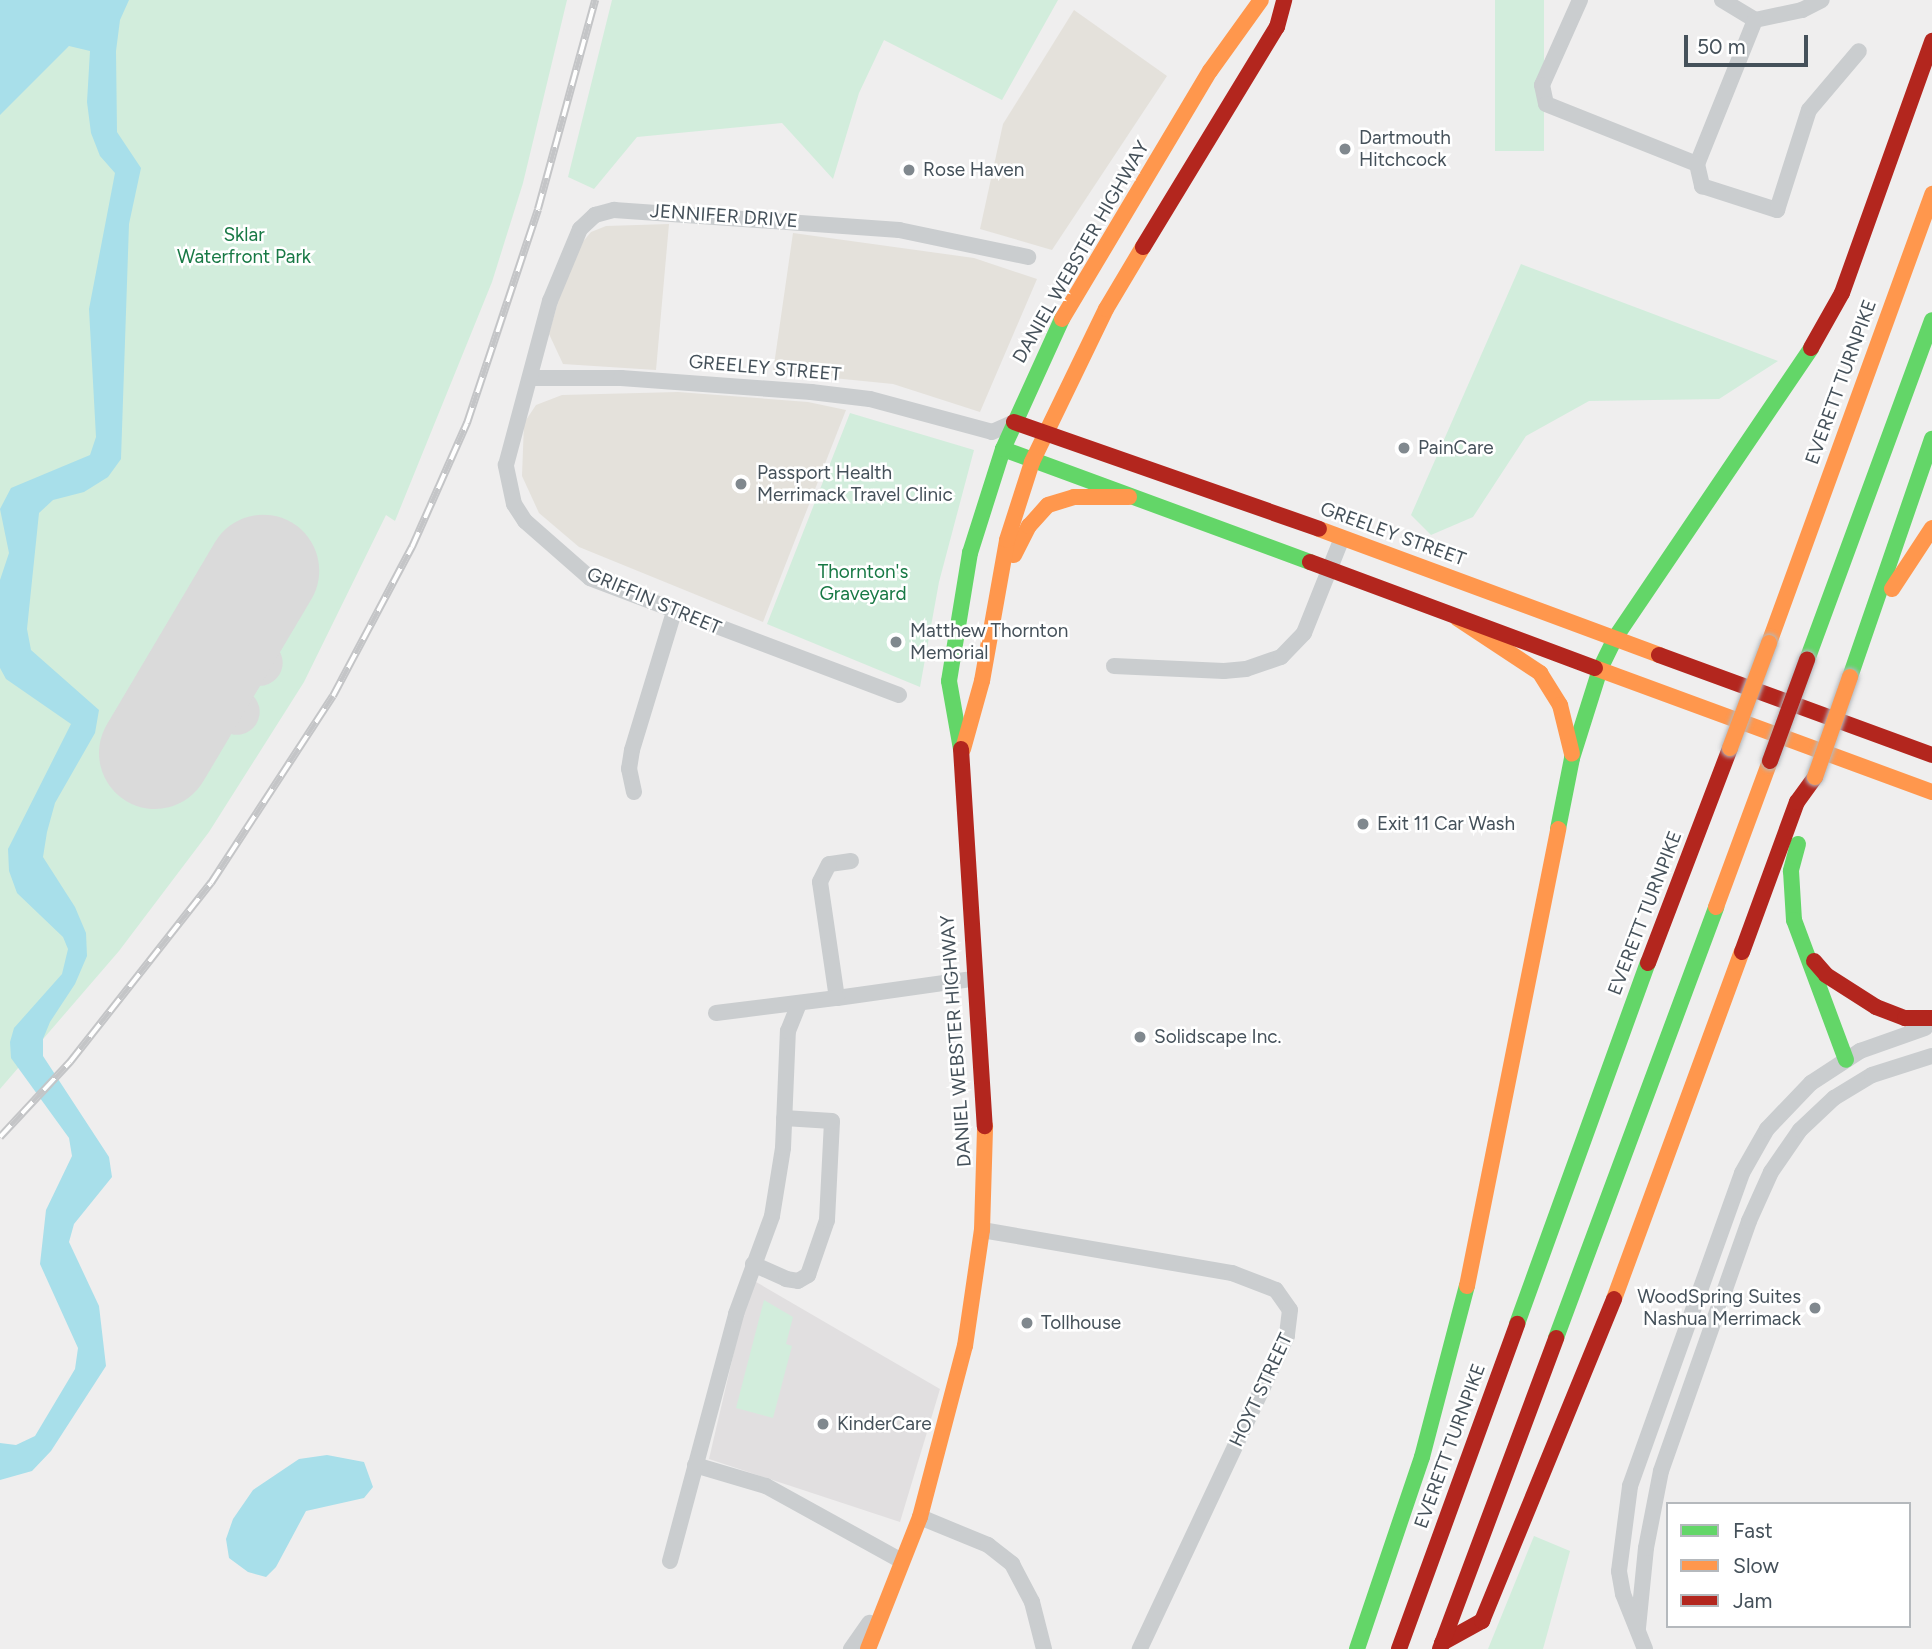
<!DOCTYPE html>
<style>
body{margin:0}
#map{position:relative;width:1932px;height:1649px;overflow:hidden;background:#efeeee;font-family:Figtree,sans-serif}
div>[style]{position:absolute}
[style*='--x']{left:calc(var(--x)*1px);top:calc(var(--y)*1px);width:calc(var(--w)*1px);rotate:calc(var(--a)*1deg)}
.commercial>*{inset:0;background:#e4e1db}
.education>*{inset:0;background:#e1dfe0}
.green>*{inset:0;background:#d2eddc;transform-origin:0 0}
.water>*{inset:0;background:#a8dfea}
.taxiway>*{height:46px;margin:-23px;padding:0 23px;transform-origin:23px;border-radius:23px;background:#dadada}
.runway>*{height:112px;margin:-56px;padding:0 56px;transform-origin:56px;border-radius:56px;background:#dadada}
.street>*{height:16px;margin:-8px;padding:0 8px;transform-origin:8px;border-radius:8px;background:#cacdcf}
.fast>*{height:16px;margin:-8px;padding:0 8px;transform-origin:8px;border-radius:8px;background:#63d668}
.slow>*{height:16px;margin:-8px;padding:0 8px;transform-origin:8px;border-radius:8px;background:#ff974d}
.jam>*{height:16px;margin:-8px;padding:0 8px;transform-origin:8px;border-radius:8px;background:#b3261e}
.rail>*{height:8px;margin-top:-4px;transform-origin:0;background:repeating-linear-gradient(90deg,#fff 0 16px,#c4c5c7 0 32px);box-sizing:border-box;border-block:2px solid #c4c5c7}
.bridges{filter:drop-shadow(0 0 2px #b3b8bd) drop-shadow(0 0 2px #b3b8bd)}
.slow-bridge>*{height:16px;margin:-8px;padding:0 8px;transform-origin:8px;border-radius:8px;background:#ff974d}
.jam-bridge>*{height:16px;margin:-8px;padding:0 8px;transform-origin:8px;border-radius:8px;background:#b3261e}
.dots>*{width:19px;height:19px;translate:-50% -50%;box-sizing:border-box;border:4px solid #fff;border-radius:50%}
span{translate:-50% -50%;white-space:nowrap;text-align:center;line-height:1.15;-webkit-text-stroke:5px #fff;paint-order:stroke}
.poi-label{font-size:19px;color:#45515a}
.left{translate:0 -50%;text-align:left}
.right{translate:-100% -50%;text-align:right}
.street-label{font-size:19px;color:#45515a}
.park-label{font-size:19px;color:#187945}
.legend{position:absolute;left:1666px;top:1502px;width:245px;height:126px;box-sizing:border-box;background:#fff;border:2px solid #b5b9bd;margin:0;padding:9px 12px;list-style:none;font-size:21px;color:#45515a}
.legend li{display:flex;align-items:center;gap:14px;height:35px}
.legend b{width:35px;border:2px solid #b5b9bd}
.scale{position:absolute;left:1684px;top:35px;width:124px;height:32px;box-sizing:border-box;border:4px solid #45515a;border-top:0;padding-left:9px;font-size:21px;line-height:24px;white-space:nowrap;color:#45515a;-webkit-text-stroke:5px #fff;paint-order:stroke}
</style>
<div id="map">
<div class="commercial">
<i style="clip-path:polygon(1074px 10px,1167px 76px,1052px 250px,980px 229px,1003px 124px)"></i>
<i style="clip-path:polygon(669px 224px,656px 370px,563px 364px,549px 334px,563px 284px,581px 244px,591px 232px,606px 226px)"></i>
<i style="clip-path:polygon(793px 233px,974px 258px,1037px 279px,980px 412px,893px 384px,773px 372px)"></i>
<i style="clip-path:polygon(678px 392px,808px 402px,846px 410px,763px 622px,579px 547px,539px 513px,522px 476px,524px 423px,536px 405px,562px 395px)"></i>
</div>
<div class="education">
<i style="clip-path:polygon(751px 1279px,940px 1389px,900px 1522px,709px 1459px)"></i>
</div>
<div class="green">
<i style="clip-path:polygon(104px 0,567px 0,523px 183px,492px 282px,395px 521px,386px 515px,304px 682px,209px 832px,119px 951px,0 1089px,0 98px,70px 45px)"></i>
<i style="clip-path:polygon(612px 0,1058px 0,1002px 100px,884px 40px,859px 93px,833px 179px,782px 123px,637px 137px,594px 189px,568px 177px)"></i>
<i style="left:1495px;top:0;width:49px;height:151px"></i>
<i style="clip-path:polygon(1521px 264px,1778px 361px,1719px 399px,1589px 401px,1526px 436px,1473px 517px,1431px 535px,1411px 515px)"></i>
<i style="clip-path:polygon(850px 413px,974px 450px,939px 582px,920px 687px,767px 624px)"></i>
<i style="clip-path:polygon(764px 1300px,793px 1317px,786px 1344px,792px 1346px,773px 1418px,736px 1408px)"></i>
<i style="clip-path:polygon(1534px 1536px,1570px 1551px,1543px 1649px,1488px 1649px)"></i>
</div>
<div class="water">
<i style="clip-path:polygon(0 0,129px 0,120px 20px,116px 51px,117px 132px,141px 168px,129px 224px,121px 459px,108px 477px,84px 492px,53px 500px,39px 513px,27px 629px,31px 650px,99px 710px,95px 733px,55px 803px,47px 832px,43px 857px,75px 907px,86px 933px,87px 956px,75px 984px,50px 1022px,43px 1039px,43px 1056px,109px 1157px,112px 1177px,74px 1224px,69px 1242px,99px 1306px,106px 1366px,51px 1451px,32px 1471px,0 1480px,0 1443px,16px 1445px,35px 1436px,75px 1369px,78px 1348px,40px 1264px,46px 1210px,72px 1156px,69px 1138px,11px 1058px,10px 1042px,14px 1028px,62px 974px,68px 949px,63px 937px,17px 893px,9px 871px,8px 849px,71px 724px,6px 679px,0 668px,0 580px,9px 553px,0 509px,11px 488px,90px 455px,96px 437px,89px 309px,115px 173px,100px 156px,91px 133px,87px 102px,90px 51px,69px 46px,0 115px)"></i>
<i style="clip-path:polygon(327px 1455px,364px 1462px,373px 1487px,364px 1498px,306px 1511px,276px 1567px,266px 1577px,248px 1572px,229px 1558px,226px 1539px,233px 1519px,253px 1490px,299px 1459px)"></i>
</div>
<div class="taxiway">
<i style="--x:222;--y:640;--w:44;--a:31.2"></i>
<i style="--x:195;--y:686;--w:49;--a:31.8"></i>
</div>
<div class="runway">
<i style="--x:155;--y:753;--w:212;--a:-59.3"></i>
</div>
<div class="street">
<i style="--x:1580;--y:0;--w:93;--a:114.1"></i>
<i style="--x:1542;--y:85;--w:19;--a:78"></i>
<i style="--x:1546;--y:104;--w:162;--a:21.7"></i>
<i style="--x:1722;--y:0;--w:39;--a:31"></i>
<i style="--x:1755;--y:20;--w:48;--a:-12"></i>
<i style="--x:1802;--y:10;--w:22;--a:-27"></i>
<i style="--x:1755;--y:20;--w:155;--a:111.9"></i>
<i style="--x:1697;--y:164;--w:23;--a:77"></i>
<i style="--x:1702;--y:186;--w:79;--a:17.7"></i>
<i style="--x:1777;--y:210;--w:105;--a:-72.3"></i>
<i style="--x:1809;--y:110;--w:77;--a:-49.7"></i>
<i style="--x:530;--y:378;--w:91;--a:0"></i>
<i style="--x:621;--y:378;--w:191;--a:4.2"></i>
<i style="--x:811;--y:392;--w:59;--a:6.8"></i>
<i style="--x:870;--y:399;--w:126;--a:15.1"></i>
<i style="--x:992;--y:432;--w:24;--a:-24"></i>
<i style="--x:1114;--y:666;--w:110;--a:2.6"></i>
<i style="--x:1224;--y:671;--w:22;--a:-5"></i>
<i style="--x:1246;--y:669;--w:37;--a:-19"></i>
<i style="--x:1281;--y:657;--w:33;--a:-46"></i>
<i style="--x:1304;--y:633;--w:102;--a:-68.2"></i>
<i style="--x:899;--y:695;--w:330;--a:-159.3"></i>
<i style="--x:590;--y:578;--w:86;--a:-138.8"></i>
<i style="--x:525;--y:521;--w:20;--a:-123"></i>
<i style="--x:514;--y:504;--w:40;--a:-102"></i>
<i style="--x:506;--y:465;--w:170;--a:-75"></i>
<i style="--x:550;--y:301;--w:78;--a:-67.4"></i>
<i style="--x:580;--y:229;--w:21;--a:-43"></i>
<i style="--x:595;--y:215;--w:20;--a:-15"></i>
<i style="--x:614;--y:210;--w:286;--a:4"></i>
<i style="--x:899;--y:230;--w:132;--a:11.8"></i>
<i style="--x:634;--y:792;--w:24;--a:-102"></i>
<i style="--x:629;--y:769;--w:19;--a:-81"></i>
<i style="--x:632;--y:750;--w:144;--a:-73.1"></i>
<i style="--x:851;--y:861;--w:22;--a:172"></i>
<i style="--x:829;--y:864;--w:20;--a:117"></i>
<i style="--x:820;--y:882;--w:117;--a:81.7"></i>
<i style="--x:837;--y:998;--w:137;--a:-8"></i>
<i style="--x:716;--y:1013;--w:122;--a:-7.1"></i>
<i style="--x:982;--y:1230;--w:254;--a:9.8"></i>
<i style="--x:1232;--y:1273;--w:47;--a:21.1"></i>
<i style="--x:1276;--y:1290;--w:24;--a:55"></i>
<i style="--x:1290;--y:1310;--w:26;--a:97"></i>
<i style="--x:1287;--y:1336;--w:346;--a:115.2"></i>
<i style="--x:753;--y:1264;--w:36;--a:24"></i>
<i style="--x:786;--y:1279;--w:12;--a:9"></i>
<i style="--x:798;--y:1281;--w:12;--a:-31"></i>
<i style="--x:808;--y:1275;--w:58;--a:-70.9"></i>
<i style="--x:827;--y:1220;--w:99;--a:-87.1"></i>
<i style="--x:832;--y:1121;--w:48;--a:-176.4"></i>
<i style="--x:695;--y:1465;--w:74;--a:16.5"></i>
<i style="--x:766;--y:1486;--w:155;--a:28.9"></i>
<i style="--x:920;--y:1517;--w:74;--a:22.4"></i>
<i style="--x:988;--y:1545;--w:31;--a:38"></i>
<i style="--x:1012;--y:1564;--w:43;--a:62.2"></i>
<i style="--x:1032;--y:1602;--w:49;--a:75.7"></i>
<i style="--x:670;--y:1561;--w:256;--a:-75"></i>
<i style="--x:736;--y:1314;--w:104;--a:-69.8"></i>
<i style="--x:772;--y:1216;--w:69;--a:-80.8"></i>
<i style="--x:783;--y:1148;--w:117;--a:-87.6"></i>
<i style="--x:788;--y:1031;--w:29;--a:-68"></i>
<i style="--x:1638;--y:1628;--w:80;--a:-84.3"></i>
<i style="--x:1646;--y:1548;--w:78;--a:-79"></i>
<i style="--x:1661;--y:1471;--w:265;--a:-70.6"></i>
<i style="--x:1749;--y:1221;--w:54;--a:-65.8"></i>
<i style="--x:1771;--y:1172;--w:51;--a:-55.4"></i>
<i style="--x:1800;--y:1130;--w:47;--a:-43.3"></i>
<i style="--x:1834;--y:1098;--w:44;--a:-31.2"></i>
<i style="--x:1872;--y:1075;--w:63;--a:-17.6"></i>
<i style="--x:851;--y:1649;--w:32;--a:-55"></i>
<i style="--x:1645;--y:1649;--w:59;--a:-111.8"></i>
<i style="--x:1623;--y:1594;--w:23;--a:-100"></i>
<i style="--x:1619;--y:1571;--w:86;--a:-82.6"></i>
<i style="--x:1630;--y:1486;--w:332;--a:-70.3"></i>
<i style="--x:1742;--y:1173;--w:51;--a:-60.4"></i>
<i style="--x:1767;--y:1129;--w:64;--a:-46.3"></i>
<i style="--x:1811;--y:1083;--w:59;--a:-33.1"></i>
<i style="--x:1860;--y:1051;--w:69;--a:-19.5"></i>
</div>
<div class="fast">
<i style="--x:1003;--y:449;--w:327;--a:20.2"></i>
<i style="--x:1807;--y:660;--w:362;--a:-69.8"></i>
<i style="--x:1850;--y:677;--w:252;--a:-71"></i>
<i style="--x:961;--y:749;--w:69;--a:-100"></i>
<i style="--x:949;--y:681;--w:130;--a:-80.7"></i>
<i style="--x:970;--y:553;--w:109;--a:-72.4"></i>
<i style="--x:1003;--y:449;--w:143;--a:-65.6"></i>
<i style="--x:1558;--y:829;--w:72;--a:-78.8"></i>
<i style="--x:1572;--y:758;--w:93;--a:-72.5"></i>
<i style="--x:1600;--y:669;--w:34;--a:-64"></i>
<i style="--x:1615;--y:638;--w:350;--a:-55.9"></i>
<i style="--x:1798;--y:844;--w:28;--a:105"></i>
<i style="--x:1791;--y:871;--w:49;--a:86.5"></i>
<i style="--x:1794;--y:920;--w:149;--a:69.6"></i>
<i style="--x:1517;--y:1324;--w:384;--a:-70.1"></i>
<i style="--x:1556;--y:1338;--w:460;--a:-69.6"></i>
<i style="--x:1357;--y:1649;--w:203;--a:-71.3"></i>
<i style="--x:1422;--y:1457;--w:177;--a:-75.3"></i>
</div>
<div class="slow">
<i style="--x:1062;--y:319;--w:289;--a:-59.2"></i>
<i style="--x:1210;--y:71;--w:87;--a:-54.3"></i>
<i style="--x:1319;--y:529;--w:363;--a:20.3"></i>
<i style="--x:1014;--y:555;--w:33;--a:-63"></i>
<i style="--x:1029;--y:526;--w:28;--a:-48"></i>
<i style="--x:1048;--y:505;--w:27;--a:-17"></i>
<i style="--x:1074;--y:497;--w:55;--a:0"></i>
<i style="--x:1892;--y:589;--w:73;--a:-56.7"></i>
<i style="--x:1457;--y:618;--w:100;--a:33.5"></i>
<i style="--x:1540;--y:673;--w:38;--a:58"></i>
<i style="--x:1560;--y:705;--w:50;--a:76.2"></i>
<i style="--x:1769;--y:643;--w:478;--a:-70"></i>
<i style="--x:1595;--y:668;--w:359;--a:20.2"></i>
<i style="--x:963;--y:749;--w:71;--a:-74.4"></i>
<i style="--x:982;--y:681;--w:143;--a:-79.9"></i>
<i style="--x:1007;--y:540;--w:82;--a:-72.2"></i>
<i style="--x:1032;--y:462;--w:170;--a:-64.2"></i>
<i style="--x:1106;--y:309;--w:72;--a:-59.2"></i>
<i style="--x:1716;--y:907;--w:156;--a:-69.7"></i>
<i style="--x:1467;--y:1286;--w:466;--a:-78.7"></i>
<i style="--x:1614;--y:1299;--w:370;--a:-69.8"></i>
<i style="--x:868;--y:1649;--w:142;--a:-68.5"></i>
<i style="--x:920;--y:1517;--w:177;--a:-75.3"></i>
<i style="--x:965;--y:1346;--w:117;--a:-81.7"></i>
<i style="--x:982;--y:1230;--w:104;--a:-88.3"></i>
</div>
<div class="jam">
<i style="--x:1143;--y:247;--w:258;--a:-58.7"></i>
<i style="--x:1277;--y:27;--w:28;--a:-75"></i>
<i style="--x:1811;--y:348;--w:63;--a:-60.6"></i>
<i style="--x:1842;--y:293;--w:268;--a:-70.3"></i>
<i style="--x:1014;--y:422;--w:323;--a:19.3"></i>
<i style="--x:1310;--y:562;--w:304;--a:20.4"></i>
<i style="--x:1659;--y:655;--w:291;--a:20.1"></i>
<i style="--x:961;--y:749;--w:378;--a:86.4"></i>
<i style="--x:1742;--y:952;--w:160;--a:-69.9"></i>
<i style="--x:1797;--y:802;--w:31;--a:-54"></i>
<i style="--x:1814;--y:961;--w:18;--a:49"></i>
<i style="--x:1826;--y:975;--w:59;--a:32.6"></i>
<i style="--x:1876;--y:1007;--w:31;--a:21"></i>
<i style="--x:1905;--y:1018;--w:27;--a:0"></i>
<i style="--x:1648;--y:963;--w:230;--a:-69.1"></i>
<i style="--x:1442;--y:1643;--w:46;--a:-28.8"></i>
<i style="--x:1482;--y:1621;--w:348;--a:-67.7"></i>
<i style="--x:1399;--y:1649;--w:346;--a:-70"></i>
<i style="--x:1440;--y:1649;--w:332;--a:-69.5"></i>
</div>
<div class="rail">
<i style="--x:0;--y:1137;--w:103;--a:-47"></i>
<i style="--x:70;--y:1062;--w:228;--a:-51.8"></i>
<i style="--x:211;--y:883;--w:223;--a:-56.9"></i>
<i style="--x:333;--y:696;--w:169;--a:-62.1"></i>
<i style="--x:412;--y:547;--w:136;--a:-66.1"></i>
<i style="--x:467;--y:423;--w:225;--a:-71.6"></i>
<i style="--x:538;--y:209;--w:217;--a:-74.7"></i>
</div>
<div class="bridges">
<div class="slow-bridge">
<i style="--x:1730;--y:748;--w:112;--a:-69.6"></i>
<i style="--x:1815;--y:777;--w:106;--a:-70.7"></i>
</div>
<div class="jam-bridge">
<i style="--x:1770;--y:761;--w:108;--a:-69.9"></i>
</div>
</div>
<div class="dots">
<i style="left:1345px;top:149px;background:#80888e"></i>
<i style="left:909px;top:170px;background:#80888e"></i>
<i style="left:1404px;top:448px;background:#80888e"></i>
<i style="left:741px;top:484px;background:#80888e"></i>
<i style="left:896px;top:642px;background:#80888e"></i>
<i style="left:1363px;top:824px;background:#80888e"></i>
<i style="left:1140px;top:1037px;background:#80888e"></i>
<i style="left:1815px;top:1308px;background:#80888e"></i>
<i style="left:1027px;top:1323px;background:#80888e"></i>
<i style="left:823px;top:1424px;background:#80888e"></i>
</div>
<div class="poi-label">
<span class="left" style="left:1359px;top:149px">Dartmouth<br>Hitchcock</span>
<span class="left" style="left:923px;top:170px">Rose Haven</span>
<span class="left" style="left:1418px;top:448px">PainCare</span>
<span class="left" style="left:757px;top:484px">Passport Health<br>Merrimack Travel Clinic</span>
<span class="left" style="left:910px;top:642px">Matthew Thornton<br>Memorial</span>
<span class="left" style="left:1377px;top:824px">Exit 11 Car Wash</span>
<span class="left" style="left:1154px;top:1037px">Solidscape Inc.</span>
<span class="right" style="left:1801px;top:1308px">WoodSpring Suites<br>Nashua Merrimack</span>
<span class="left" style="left:1041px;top:1323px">Tollhouse</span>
<span class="left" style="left:837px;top:1424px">KinderCare</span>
</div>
<div class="street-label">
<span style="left:724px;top:216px;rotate:4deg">JENNIFER DRIVE</span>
<span style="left:1081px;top:252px;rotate:-60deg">DANIEL WEBSTER HIGHWAY</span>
<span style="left:765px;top:368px;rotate:5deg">GREELEY STREET</span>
<span style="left:1841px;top:382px;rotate:-70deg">EVERETT TURNPIKE</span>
<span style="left:1393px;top:534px;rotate:20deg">GREELEY STREET</span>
<span style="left:654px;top:601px;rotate:23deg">GRIFFIN STREET</span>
<span style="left:1645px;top:913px;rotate:-69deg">EVERETT TURNPIKE</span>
<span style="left:956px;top:1041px;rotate:-94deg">DANIEL WEBSTER HIGHWAY</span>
<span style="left:1261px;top:1390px;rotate:-65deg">HOYT STREET</span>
<span style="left:1450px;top:1446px;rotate:-70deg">EVERETT TURNPIKE</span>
</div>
<div class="park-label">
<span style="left:244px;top:246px">Sklar<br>Waterfront Park</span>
<span style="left:863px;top:583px">Thornton's<br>Graveyard</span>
</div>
<ul class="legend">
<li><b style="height:9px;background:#63d668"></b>Fast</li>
<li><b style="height:9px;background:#ff974d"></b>Slow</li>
<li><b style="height:9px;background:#b3261e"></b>Jam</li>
</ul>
<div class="scale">50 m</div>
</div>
